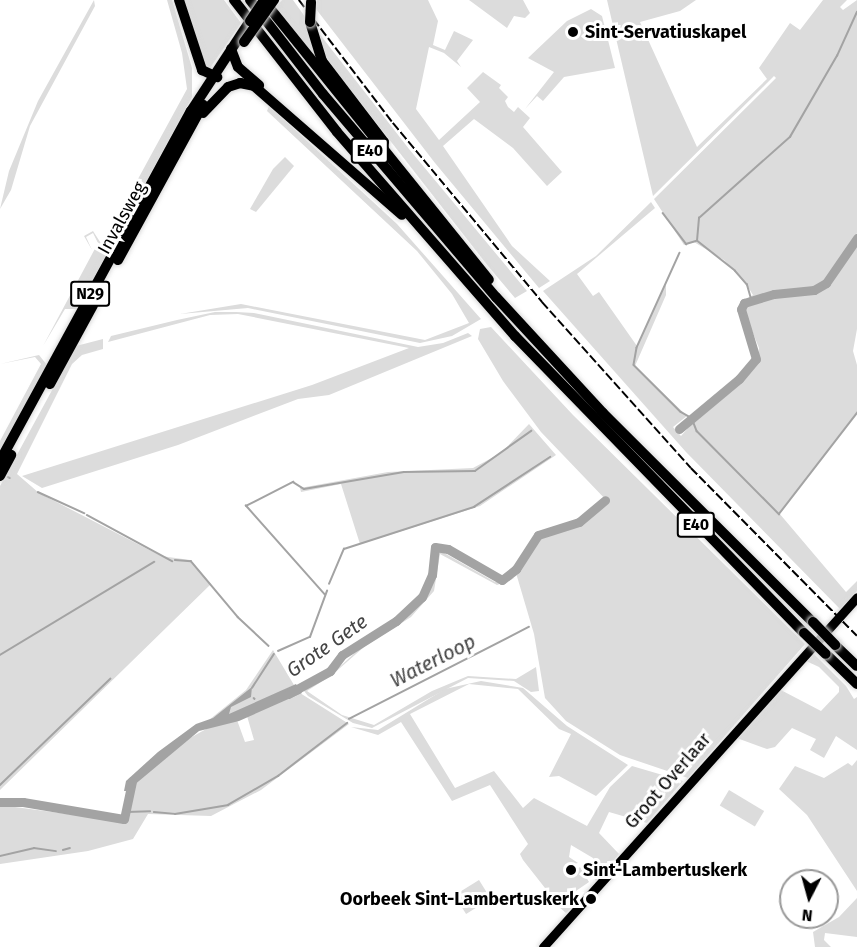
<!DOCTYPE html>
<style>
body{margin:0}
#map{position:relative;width:857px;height:947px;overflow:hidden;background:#fff;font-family:"Fira Sans",sans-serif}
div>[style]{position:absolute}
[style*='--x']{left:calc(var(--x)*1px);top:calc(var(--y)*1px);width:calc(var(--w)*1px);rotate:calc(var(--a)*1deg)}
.green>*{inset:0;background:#dcdcdc;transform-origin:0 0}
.water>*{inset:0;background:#a3a3a3}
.stream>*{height:1.5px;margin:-0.75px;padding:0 0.75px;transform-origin:0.75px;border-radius:0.75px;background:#a3a3a3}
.river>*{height:9px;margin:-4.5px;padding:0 4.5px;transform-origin:4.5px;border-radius:4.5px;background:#a3a3a3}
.roads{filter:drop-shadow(0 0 2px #dbdbdb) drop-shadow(0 0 2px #dbdbdb)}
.major>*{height:9px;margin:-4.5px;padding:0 4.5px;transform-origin:4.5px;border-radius:4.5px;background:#000}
.highway>*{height:10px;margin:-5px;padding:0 5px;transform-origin:5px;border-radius:5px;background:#000}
.rail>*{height:1.5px;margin-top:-0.75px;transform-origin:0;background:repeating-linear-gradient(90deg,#000 0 9px,transparent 0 12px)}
.bridges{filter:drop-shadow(0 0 2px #dbdbdb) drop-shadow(0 0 2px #dbdbdb)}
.highway-bridge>*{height:10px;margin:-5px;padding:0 5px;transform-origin:5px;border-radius:5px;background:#000}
.dots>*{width:16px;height:16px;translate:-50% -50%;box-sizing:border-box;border:3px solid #fff;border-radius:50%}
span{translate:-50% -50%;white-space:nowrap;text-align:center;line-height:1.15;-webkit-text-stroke:6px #fff;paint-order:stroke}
.shield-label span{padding:2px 4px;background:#fff;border:2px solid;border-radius:4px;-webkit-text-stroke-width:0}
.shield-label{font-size:16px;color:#000;font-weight:700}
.poi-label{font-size:18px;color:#000;font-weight:700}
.left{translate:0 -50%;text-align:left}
.right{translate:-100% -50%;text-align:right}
.street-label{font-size:18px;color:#000}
.water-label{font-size:20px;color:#444;font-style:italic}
.north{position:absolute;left:779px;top:869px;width:60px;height:60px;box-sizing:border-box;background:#fff;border:2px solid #999;border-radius:50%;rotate:186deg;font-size:16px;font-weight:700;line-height:24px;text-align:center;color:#000}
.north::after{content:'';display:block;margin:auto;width:21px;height:27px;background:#000;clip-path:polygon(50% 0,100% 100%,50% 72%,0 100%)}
</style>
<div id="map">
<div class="green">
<i style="clip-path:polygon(94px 0,95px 6px,30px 126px,11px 190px,0 209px,9px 171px,38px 101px)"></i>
<i style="clip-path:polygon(167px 0,172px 0,192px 68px,192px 97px,79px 305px,77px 309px,65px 309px,43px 346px,98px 243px,93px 233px,86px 237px,92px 250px,84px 236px,93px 231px,102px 245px,187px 89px,182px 53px)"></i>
<i style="clip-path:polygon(182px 0,224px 0,241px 23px,208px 71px)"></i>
<i style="clip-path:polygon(282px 0,293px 0,308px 21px,313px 50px,326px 73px,275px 8px)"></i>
<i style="clip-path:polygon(317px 0,428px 0,438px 21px,433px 45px,445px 50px,454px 31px,473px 40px,457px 61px,461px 67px,444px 53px,429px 47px,416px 109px,439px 140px,480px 102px,467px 88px,483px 72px,501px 85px,499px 88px,508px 97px,505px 101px,508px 107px,514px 112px,518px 107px,530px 118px,523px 127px,562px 172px,547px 186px,513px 148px,474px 119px,443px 146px,512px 246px,550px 281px,539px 288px,435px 163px,316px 9px)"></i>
<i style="clip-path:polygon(469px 0,523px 0,530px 13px,525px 18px,514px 16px,507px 28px)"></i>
<i style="clip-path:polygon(607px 0,696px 0,680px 11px,640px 22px,697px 147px,767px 79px,759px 68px,790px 23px,800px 30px,823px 0,847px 0,840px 7px,843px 10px,857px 0,857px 233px,838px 264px,842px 267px,857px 244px,857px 329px,853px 351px,857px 365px,857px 412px,779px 513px,846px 592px,857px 581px,857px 591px,840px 609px,686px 452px,543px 291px,596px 256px,651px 202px,655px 208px,577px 274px,593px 296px,599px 292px,637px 346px,666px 284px,666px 295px,635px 366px,687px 416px,673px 427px,681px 436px,719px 394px,741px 381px,758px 358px,759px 348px,744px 311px,745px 300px,753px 295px,748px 287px,724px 260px,694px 242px,684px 245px,654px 199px,776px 78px,774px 76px,653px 196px)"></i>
<i style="clip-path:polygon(591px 9px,602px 16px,615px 68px,564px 77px,543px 101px,537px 96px,525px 109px,554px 72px,528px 58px,567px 21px)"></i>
<i style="clip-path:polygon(318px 32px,409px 149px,527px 291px,515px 298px,488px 266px,335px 70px,322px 50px)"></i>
<i style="clip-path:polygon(269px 106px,397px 224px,481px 319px,452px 336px,420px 343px,248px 308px,180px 314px,241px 304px,425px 340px,469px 323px,452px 294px,417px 251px,267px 111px)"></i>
<i style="clip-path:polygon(285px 157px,294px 166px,256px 212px,250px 209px,273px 169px)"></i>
<i style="clip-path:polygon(236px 312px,254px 313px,418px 347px,443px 343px,468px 333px,472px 336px,329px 395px,298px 399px,178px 445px,42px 488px,22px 476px,312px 385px,409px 348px,238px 314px,210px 315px,108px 342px,111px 336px,177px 320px,215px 312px)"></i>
<i style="clip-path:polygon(491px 327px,573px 415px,805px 644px,688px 778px,620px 755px,566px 721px,545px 698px,534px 634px,516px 573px,540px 537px,580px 524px,608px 502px,541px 432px,503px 381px,478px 339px,480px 329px)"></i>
<i style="clip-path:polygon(103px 339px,103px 349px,82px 355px,72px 364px,17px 474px,39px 493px,161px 556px,190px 560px,211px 584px,0 790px,0 486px,76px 346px)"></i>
<i style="clip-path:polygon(39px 355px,47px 365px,0 450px,0 441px,41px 364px,35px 357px,0 364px)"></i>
<i style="clip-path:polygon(529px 424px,556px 455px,480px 506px,364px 543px,360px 544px,341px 484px,301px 492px,300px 488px,388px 472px,473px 468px,501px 453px)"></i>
<i style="clip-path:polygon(439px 550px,495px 582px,515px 578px,497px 585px,440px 554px,434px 591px,411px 617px,364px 647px,332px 675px,307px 691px,342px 715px,374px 725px,432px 691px,468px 676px,516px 679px,536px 667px,539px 691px,531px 692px,514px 681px,468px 678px,372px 728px,353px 723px,308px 696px,304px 691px,332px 674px,360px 648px,403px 619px,428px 595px)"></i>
<i style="clip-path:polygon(273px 650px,294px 685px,245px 710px,209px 720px,246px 690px)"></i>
<i style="clip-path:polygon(812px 652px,846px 686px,854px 699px,857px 697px,857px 750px,836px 736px,824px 758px,810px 750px,816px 739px,792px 728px,775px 747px,767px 749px,734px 737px,777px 688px,821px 711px,839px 692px,839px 687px,819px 667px,804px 660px)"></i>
<i style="clip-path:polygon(481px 681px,523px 688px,567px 726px,628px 765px,596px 796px,559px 776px,549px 777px,571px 734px,559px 729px,518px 689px,469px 684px,410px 714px,455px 788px,494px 771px,523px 808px,534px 798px,587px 826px,610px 787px,632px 766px,683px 781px,647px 823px,609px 812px,599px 833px,619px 854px,596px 881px,587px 867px,593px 864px,593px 858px,571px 845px,569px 857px,578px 863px,564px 866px,564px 873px,568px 877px,580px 867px,589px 882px,570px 895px,577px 903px,566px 913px,545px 895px,545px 888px,523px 860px,520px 854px,528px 844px,490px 785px,452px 801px,401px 722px,378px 735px,351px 727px,378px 730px,445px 689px)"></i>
<i style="clip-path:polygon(300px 693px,349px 724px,261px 790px,211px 816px,148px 814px,133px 839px,88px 851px,0 864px,0 805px,127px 822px,131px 786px,181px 743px,208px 728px,237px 720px,245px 742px,254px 740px,247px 716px)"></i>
<i style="clip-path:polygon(857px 760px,857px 891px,807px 815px,779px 789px,795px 766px,824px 778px,848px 763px,852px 766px)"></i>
<i style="left:729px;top:790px;width:41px;height:18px;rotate:31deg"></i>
<i style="left:479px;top:880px;width:22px;height:29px;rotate:58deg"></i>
<i style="clip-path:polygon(857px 898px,857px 937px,825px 933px,824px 940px,831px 947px,815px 947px,813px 932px,839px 917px)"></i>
</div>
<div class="water">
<i style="clip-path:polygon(296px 684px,302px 693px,239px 721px,199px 731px,133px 786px,132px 791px,124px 791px,126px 781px,158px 752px,196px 724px,213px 718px,252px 687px,251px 697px,231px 707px,229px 714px)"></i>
</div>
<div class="stream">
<i style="--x:663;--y:213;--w:39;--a:53"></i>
<i style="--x:686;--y:244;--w:10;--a:-17"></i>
<i style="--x:680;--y:253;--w:104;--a:114.4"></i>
<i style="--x:637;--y:348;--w:17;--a:100"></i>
<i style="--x:634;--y:365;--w:66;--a:45"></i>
<i style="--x:681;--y:412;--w:13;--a:29"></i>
<i style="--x:692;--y:418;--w:14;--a:69"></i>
<i style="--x:697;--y:431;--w:117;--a:45.3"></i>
<i style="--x:779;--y:514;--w:128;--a:-52.3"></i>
<i style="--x:751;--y:299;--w:15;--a:-106"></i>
<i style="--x:747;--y:285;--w:18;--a:-131"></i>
<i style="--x:735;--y:271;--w:48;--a:-141.7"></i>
<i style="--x:697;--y:241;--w:23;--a:-85"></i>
<i style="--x:699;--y:218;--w:122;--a:-41.7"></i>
<i style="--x:790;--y:137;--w:94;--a:-59.9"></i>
<i style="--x:837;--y:56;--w:48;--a:-65.6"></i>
<i style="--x:8;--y:477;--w:2;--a:27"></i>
<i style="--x:38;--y:492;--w:51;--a:24.5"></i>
<i style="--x:87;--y:515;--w:97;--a:28.4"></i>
<i style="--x:175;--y:560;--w:16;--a:4"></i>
<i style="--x:191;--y:561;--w:73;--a:50"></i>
<i style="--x:238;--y:617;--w:42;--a:43.1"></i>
<i style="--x:329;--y:584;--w:38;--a:-67"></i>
<i style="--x:344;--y:549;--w:137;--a:-17.9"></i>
<i style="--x:474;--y:507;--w:91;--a:-33.3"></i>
<i style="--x:325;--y:595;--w:119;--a:-131.6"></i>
<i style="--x:246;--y:506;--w:53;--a:-27.1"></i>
<i style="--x:293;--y:482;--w:13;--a:32"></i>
<i style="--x:304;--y:489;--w:101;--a:-9.6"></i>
<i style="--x:404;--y:472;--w:71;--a:-0.8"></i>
<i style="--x:475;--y:471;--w:69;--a:-35.5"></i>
<i style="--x:278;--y:651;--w:35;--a:-24"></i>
<i style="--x:310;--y:637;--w:49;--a:-69.7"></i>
<i style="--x:0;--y:655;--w:180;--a:-31.1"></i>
<i style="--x:252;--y:688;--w:40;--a:-57.1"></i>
<i style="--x:254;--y:698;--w:1;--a:45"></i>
<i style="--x:349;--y:719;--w:202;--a:-27.1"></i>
<i style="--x:0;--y:785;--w:153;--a:-43.9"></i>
<i style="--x:127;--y:812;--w:23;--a:-2"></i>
<i style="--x:154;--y:812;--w:21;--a:5"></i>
<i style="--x:175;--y:814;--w:54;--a:-9.6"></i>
<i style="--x:228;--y:805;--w:58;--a:-30.1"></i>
<i style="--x:278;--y:776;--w:87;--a:-37.5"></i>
<i style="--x:63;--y:850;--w:7;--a:-16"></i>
<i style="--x:0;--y:856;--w:35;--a:-13"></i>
<i style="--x:34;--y:848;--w:22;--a:8"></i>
</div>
<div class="river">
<i style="--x:679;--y:429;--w:78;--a:-39.8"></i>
<i style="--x:739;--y:379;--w:26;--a:-50"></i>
<i style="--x:756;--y:359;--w:52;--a:-106.7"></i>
<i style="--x:741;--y:309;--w:7;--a:-63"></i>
<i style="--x:744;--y:303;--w:31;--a:-17"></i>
<i style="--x:774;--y:294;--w:40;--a:-5.7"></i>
<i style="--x:814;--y:290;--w:14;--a:-30"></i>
<i style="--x:826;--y:283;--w:55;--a:-55.4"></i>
<i style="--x:288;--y:694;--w:48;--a:-28.7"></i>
<i style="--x:330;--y:671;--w:20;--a:-53"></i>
<i style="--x:342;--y:655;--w:64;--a:-32.2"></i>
<i style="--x:396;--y:621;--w:35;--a:-43"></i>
<i style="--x:422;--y:597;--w:24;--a:-66"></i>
<i style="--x:432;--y:575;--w:28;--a:-84"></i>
<i style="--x:435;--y:547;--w:13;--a:9"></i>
<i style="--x:448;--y:549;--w:62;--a:29.9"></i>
<i style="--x:502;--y:580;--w:18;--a:-38"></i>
<i style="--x:516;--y:569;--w:40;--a:-57.1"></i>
<i style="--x:538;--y:535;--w:43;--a:-17.6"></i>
<i style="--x:579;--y:522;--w:34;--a:-40"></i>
<i style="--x:0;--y:802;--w:23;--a:0"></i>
<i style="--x:23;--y:802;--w:102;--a:9.6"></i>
<i style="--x:124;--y:819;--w:39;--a:-78"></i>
</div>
<div class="roads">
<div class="major">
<i style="--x:543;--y:947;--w:470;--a:-48.1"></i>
</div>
<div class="highway">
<i style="--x:179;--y:0;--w:74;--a:71.8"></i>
<i style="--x:202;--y:70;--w:17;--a:25"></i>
<i style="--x:234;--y:0;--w:167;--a:52"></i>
<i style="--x:337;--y:132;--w:271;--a:48.9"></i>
<i style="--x:515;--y:336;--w:414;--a:45.8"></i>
<i style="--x:250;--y:0;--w:119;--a:52.2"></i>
<i style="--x:323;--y:94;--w:267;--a:49.6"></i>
<i style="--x:496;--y:297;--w:158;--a:47.3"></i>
<i style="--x:603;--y:413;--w:296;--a:44.9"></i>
<i style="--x:264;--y:1;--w:358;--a:51.1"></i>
<i style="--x:310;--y:22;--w:41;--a:72.9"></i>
<i style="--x:322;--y:61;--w:102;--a:52.6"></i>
<i style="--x:231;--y:49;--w:19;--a:69"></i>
<i style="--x:238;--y:67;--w:28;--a:41"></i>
<i style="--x:203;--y:113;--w:36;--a:-46"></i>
<i style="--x:228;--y:87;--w:13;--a:-18"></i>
<i style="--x:240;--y:83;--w:14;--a:12"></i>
<i style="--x:254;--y:86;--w:196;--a:41.1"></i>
<i style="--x:118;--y:260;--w:177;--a:-61.3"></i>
<i style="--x:50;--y:384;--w:90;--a:-61.4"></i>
<i style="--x:0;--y:461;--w:399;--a:-61.4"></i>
<i style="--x:191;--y:111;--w:108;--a:-56.8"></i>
<i style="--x:0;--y:476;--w:24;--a:-62"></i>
<i style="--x:835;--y:645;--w:30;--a:44"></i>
<i style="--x:826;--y:654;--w:43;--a:44.1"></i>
</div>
</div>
<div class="rail">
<i style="--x:299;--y:0;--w:155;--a:52.6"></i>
<i style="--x:393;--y:123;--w:233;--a:50.2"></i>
<i style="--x:542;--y:302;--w:223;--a:48.1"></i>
<i style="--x:691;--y:468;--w:236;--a:45.3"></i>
</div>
<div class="bridges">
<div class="highway-bridge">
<i style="--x:250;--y:21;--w:25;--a:-56"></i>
<i style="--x:310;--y:22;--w:20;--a:-87"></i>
<i style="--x:244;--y:42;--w:52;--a:-54.5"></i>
<i style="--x:813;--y:622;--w:32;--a:46"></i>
<i style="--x:804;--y:633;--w:30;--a:44"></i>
</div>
</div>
<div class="dots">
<i style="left:573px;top:32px;background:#000"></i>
<i style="left:571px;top:870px;background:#000"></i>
<i style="left:591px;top:899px;background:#000"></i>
</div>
<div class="shield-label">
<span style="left:370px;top:151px">E40</span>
<span style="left:90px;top:294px">N29</span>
<span style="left:696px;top:525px">E40</span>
</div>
<div class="poi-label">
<span class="left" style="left:585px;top:32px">Sint-Servatiuskapel</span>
<span class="left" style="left:583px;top:870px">Sint-Lambertuskerk</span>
<span class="right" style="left:579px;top:899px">Oorbeek Sint-Lambertuskerk</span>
</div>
<div class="street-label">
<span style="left:122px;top:218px;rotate:-61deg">Invalsweg</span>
<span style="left:668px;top:781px;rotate:-49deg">Groot Overlaar</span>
</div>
<div class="water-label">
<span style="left:327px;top:646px;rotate:-35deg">Grote Gete</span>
<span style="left:433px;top:661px;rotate:-27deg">Waterloop</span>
</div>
<div class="north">N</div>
</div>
